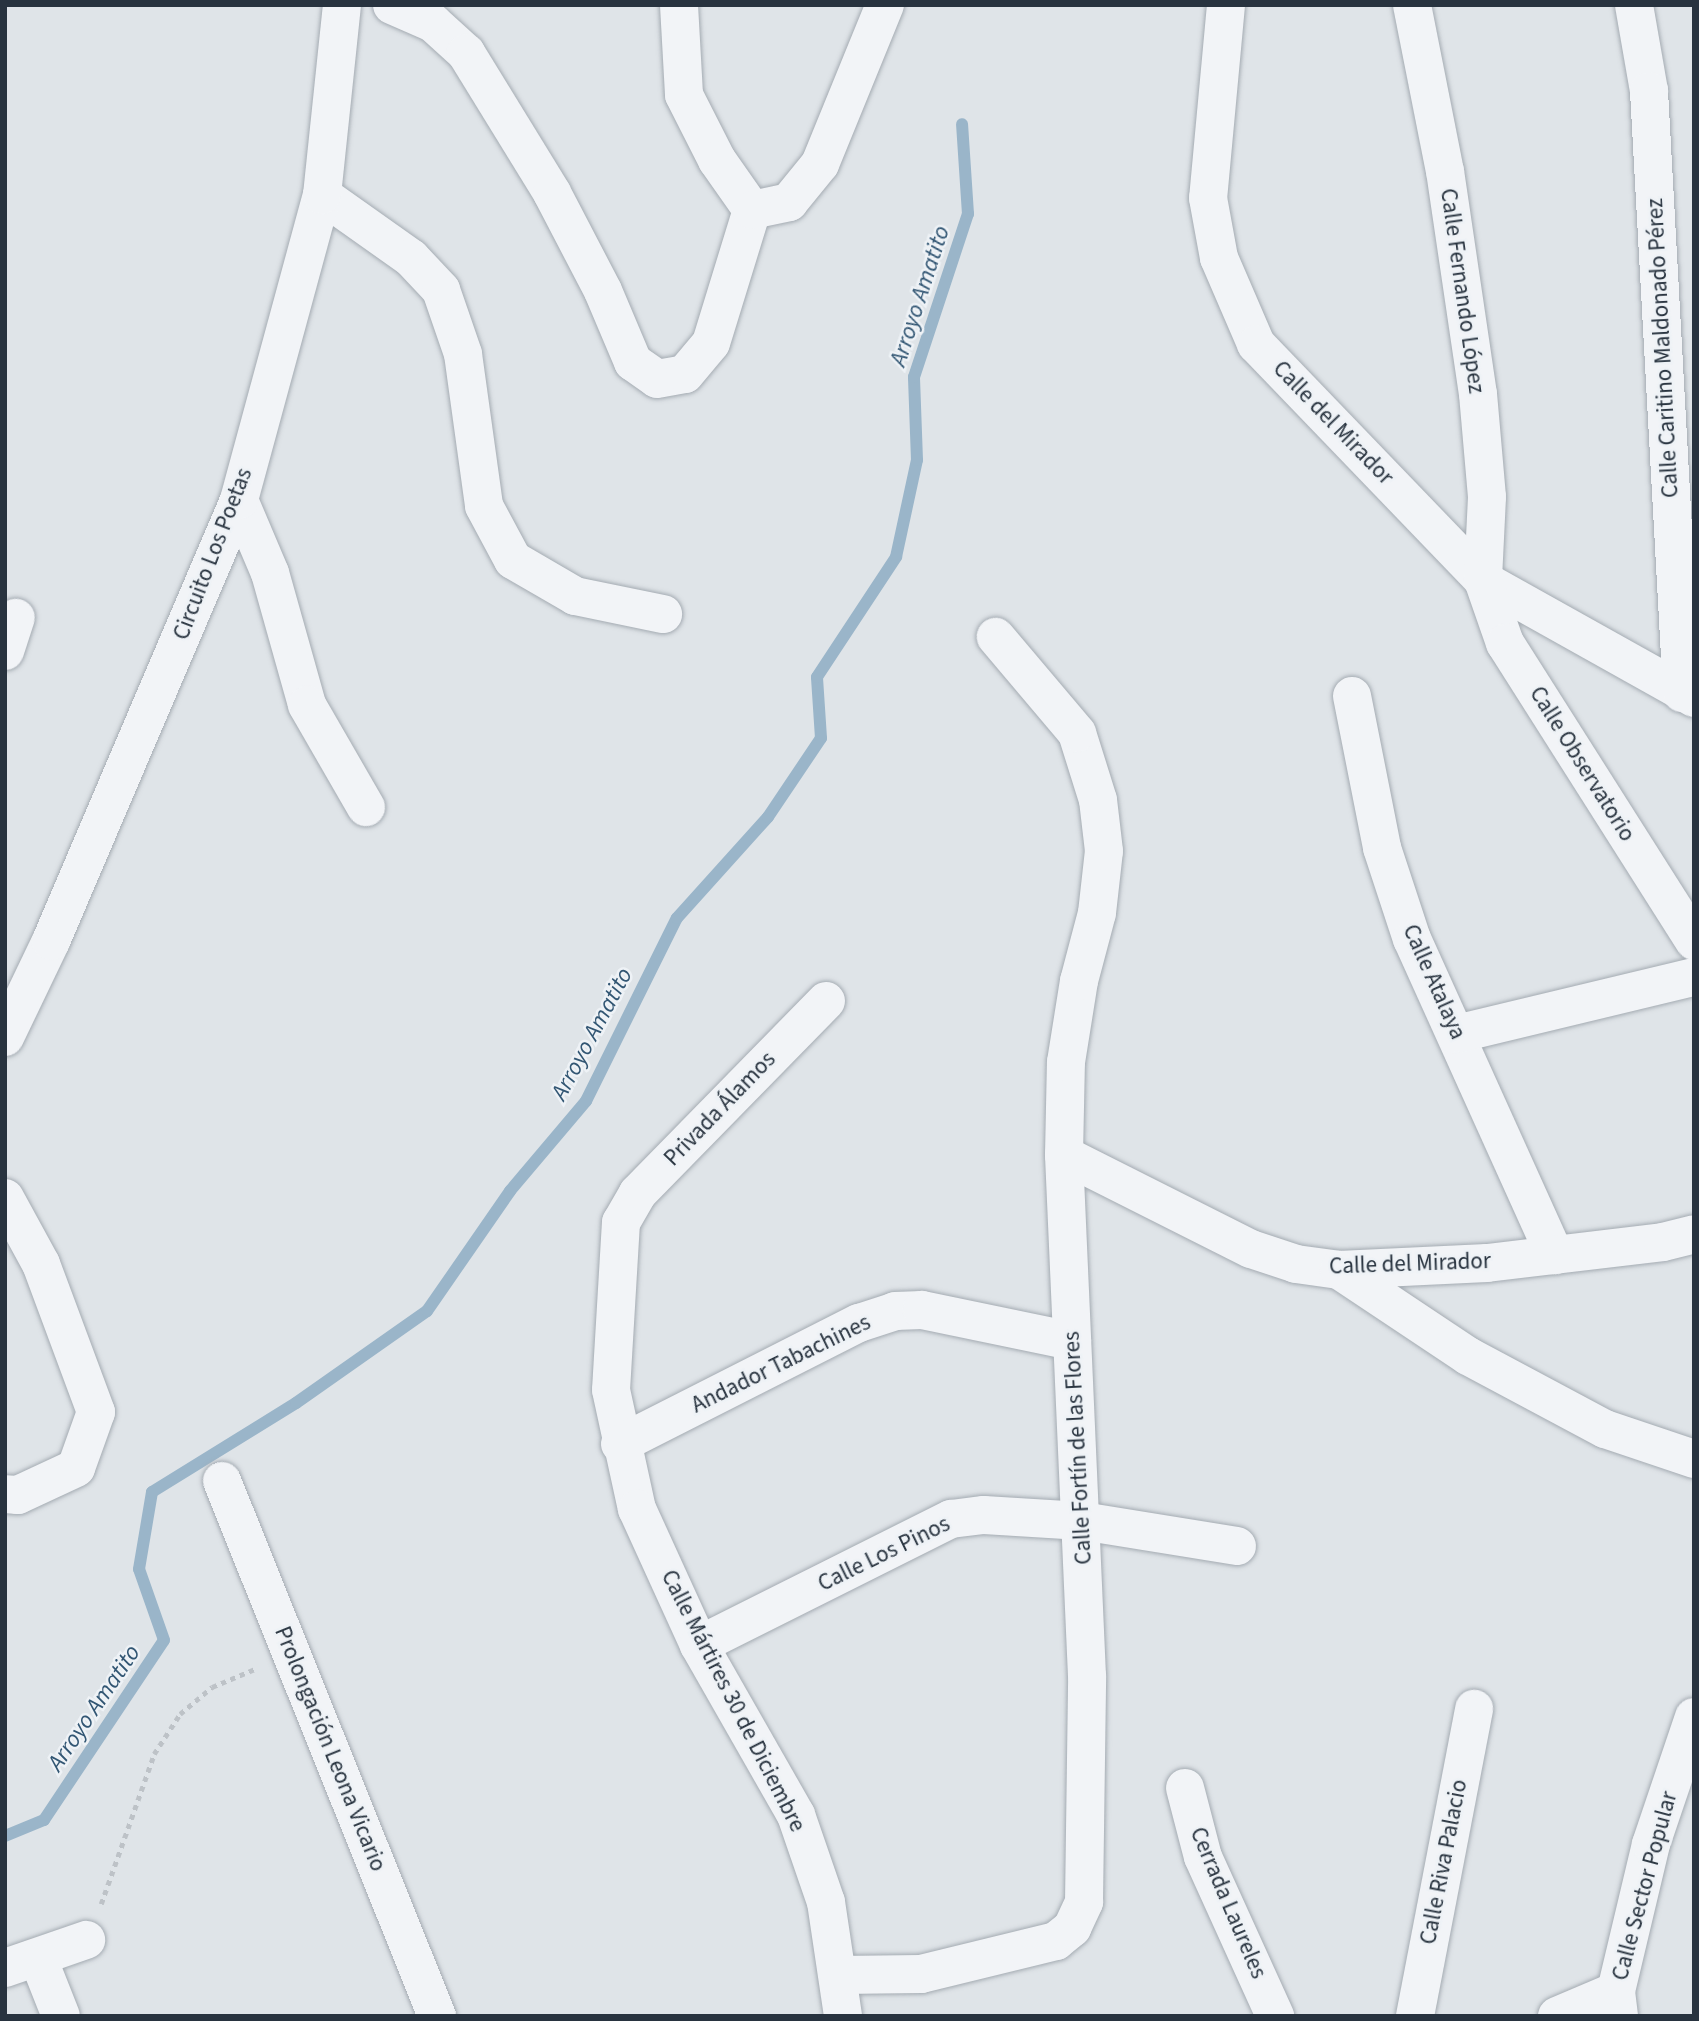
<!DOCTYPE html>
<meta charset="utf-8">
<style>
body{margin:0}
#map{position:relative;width:1699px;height:2021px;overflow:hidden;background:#dfe4e8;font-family:"Source Sans 3",sans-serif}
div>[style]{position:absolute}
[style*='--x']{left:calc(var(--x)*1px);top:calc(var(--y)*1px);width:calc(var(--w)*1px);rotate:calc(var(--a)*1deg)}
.stream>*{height:12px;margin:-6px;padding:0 6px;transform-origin:6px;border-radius:6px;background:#9ab5c9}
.path>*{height:4.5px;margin-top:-2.25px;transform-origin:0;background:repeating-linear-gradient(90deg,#bdc2c7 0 5px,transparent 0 10px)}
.roads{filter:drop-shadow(0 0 2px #a4abb2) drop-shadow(0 0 2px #a4abb2)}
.minor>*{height:38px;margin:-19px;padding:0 19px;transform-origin:19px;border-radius:19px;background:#f2f4f7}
span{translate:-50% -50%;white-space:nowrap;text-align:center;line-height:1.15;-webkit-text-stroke:5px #eef2f6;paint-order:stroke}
.street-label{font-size:23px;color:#28333f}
.water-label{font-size:24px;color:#325673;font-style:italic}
.frame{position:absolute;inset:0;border:7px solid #28333f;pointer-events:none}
</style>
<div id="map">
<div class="stream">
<i style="--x:5;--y:1836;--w:42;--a:-22.3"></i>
<i style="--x:44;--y:1820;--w:216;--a:-56.3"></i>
<i style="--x:164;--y:1640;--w:75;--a:-109.4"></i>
<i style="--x:139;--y:1569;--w:78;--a:-80.4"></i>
<i style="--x:152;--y:1492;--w:169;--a:-31.7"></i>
<i style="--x:296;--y:1403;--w:160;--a:-35.1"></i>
<i style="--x:427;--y:1311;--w:146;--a:-55.3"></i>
<i style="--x:510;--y:1191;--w:118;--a:-49.8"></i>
<i style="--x:586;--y:1101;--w:204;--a:-63.6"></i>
<i style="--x:677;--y:918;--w:136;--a:-48"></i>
<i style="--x:768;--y:817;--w:95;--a:-56.1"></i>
<i style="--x:821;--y:738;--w:61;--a:-93.8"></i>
<i style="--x:817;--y:677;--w:144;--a:-56.6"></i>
<i style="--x:896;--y:557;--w:99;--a:-77.8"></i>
<i style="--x:917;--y:460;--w:83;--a:-92.1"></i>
<i style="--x:914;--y:377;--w:172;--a:-71.7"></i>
<i style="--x:968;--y:214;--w:90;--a:-93.8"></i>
</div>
<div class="path">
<i style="--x:101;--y:1904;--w:159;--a:-70.5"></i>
<i style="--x:154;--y:1754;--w:48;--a:-57"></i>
<i style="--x:180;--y:1714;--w:42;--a:-40.2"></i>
<i style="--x:212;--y:1687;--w:47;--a:-22.7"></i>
</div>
<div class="roads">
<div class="minor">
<i style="--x:392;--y:5;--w:45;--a:23.7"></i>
<i style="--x:433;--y:23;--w:45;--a:42.3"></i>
<i style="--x:466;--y:53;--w:164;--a:58.4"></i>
<i style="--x:552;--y:193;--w:110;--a:62.5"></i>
<i style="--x:603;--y:291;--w:77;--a:67.1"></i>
<i style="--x:633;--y:362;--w:29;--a:35"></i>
<i style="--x:657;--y:379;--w:28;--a:-10"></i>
<i style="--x:685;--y:374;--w:40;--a:-50"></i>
<i style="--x:711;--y:343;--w:139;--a:-72.9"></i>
<i style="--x:679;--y:5;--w:90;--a:86.8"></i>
<i style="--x:684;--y:95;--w:73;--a:63.1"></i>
<i style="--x:717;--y:160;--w:61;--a:55"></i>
<i style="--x:1226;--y:5;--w:194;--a:95.3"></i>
<i style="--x:1208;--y:198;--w:61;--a:79.6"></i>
<i style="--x:1219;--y:258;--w:94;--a:66.7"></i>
<i style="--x:1256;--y:344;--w:327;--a:46.1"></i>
<i style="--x:1483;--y:580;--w:242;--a:29.2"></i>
<i style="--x:1412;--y:5;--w:169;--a:78.8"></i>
<i style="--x:1445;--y:171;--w:225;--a:81.6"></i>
<i style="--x:1478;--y:394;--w:103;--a:85"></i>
<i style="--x:1487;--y:497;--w:83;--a:92.8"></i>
<i style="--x:1483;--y:580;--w:67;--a:70.8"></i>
<i style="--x:1505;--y:643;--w:353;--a:57.6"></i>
<i style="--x:1634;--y:5;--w:87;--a:80.1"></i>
<i style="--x:1649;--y:91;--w:603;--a:86.86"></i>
<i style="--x:322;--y:195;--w:109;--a:35.3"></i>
<i style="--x:411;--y:258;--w:44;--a:46.8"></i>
<i style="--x:441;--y:290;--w:68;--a:71"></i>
<i style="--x:463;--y:354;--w:153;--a:82.1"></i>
<i style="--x:484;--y:506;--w:61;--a:61.8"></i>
<i style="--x:513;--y:560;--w:72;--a:30.1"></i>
<i style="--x:575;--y:596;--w:90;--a:11.6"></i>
<i style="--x:752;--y:210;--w:38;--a:-12"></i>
<i style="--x:789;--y:202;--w:49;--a:-50.8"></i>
<i style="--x:820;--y:164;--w:172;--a:-67.8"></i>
<i style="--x:239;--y:500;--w:79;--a:67"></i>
<i style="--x:270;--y:573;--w:137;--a:74.3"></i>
<i style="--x:307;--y:705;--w:118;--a:60"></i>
<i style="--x:5;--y:651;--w:35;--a:-72"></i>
<i style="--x:1352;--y:696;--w:155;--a:78.8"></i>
<i style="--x:1382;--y:848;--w:96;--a:71.8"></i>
<i style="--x:1412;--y:939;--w:347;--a:65.7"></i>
<i style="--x:826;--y:1001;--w:269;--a:134.4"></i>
<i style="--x:638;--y:1193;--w:34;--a:120"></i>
<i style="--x:621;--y:1222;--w:168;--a:93.4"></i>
<i style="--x:611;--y:1390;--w:122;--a:77.7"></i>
<i style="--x:637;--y:1509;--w:149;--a:65.5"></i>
<i style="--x:699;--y:1645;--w:196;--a:60.3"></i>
<i style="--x:796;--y:1815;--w:92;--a:71"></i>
<i style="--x:826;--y:1902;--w:115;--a:81.5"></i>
<i style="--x:1456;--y:1034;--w:245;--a:-13.5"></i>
<i style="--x:5;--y:1037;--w:106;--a:-64.4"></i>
<i style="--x:51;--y:941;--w:479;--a:-66.9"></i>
<i style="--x:239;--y:500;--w:316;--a:-74.8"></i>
<i style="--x:322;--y:195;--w:191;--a:-84"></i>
<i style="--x:1064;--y:1155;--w:209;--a:26.7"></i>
<i style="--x:1251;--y:1249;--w:47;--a:18.4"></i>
<i style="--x:1296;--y:1264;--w:43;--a:7.9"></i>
<i style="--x:1339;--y:1270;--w:148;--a:-2.7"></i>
<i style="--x:1487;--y:1263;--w:177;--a:-6.8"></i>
<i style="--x:1663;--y:1242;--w:32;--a:-14"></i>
<i style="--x:5;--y:1198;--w:75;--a:61.4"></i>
<i style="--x:41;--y:1264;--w:158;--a:69.6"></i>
<i style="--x:96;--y:1412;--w:59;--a:109.7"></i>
<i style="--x:76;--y:1468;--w:64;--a:155"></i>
<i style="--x:18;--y:1495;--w:13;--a:-176"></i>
<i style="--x:1339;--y:1270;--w:155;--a:33.7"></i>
<i style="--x:1468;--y:1356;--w:155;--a:28.1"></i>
<i style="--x:1605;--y:1429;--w:94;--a:18.6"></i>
<i style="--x:620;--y:1444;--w:268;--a:-26.9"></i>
<i style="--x:859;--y:1323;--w:38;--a:-18"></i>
<i style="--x:895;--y:1311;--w:27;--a:-2"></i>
<i style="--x:922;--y:1310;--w:153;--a:11.7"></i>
<i style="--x:222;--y:1481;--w:577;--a:68.11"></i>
<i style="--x:699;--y:1645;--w:282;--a:-26.6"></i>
<i style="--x:951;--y:1519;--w:33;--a:-7"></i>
<i style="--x:984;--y:1515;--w:98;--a:3.5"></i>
<i style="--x:1082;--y:1521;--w:157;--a:9.2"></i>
<i style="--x:1185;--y:1788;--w:71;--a:75.4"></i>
<i style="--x:1203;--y:1857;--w:175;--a:65.6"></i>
<i style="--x:38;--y:1958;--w:62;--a:68.4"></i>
<i style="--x:5;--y:1968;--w:86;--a:-19.1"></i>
<i style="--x:839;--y:1975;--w:82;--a:-0.7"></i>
<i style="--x:921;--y:1974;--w:139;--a:-13.7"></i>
<i style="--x:1056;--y:1941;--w:21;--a:-39"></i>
<i style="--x:1072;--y:1928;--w:29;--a:-65"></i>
<i style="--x:1084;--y:1902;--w:226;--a:-89.2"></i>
<i style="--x:1087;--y:1676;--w:522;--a:-92.53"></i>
<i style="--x:1064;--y:1155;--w:93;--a:-88.8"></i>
<i style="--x:1066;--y:1062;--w:82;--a:-80.9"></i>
<i style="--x:1079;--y:981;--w:70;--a:-75.2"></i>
<i style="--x:1097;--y:913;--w:62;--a:-83.6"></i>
<i style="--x:1104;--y:851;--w:51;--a:-96.7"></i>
<i style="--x:1098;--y:800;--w:70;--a:-107.4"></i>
<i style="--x:1077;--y:733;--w:126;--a:-130.2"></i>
<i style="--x:1415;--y:2016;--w:313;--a:-79.1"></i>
<i style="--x:1557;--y:2016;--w:64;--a:-23"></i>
<i style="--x:1619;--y:2016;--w:25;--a:-97"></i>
<i style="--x:1616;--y:1991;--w:151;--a:-76.6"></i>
<i style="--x:1651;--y:1844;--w:134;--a:-71.3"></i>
</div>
</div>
<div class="street-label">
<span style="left:1462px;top:291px;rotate:82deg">Calle Fernando López</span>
<span style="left:1663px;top:348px;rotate:-93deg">Calle Caritino Maldonado Pérez</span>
<span style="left:1333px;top:423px;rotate:46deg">Calle del Mirador</span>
<span style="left:213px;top:554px;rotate:-69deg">Circuito Los Poetas</span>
<span style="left:1582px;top:764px;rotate:58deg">Calle Observatorio</span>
<span style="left:1434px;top:982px;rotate:66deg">Calle Atalaya</span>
<span style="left:720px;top:1109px;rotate:-46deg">Privada Álamos</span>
<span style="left:1410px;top:1264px;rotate:-2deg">Calle del Mirador</span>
<span style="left:781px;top:1364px;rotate:-26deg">Andador Tabachines</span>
<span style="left:1078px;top:1448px;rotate:-93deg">Calle Fortín de las Flores</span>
<span style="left:884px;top:1554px;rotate:-26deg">Calle Los Pinos</span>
<span style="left:733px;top:1701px;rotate:63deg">Calle Mártires 30 de Diciembre</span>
<span style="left:330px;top:1749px;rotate:68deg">Prolongación Leona Vicario</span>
<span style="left:1444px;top:1862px;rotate:-79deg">Calle Riva Palacio</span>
<span style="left:1645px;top:1886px;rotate:-75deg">Calle Sector Popular</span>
<span style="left:1228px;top:1903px;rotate:67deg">Cerrada Laureles</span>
</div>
<div class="water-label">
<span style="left:920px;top:296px;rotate:-72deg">Arroyo Amatito</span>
<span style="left:592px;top:1034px;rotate:-62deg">Arroyo Amatito</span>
<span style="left:94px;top:1708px;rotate:-56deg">Arroyo Amatito</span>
</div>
<div class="frame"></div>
</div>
